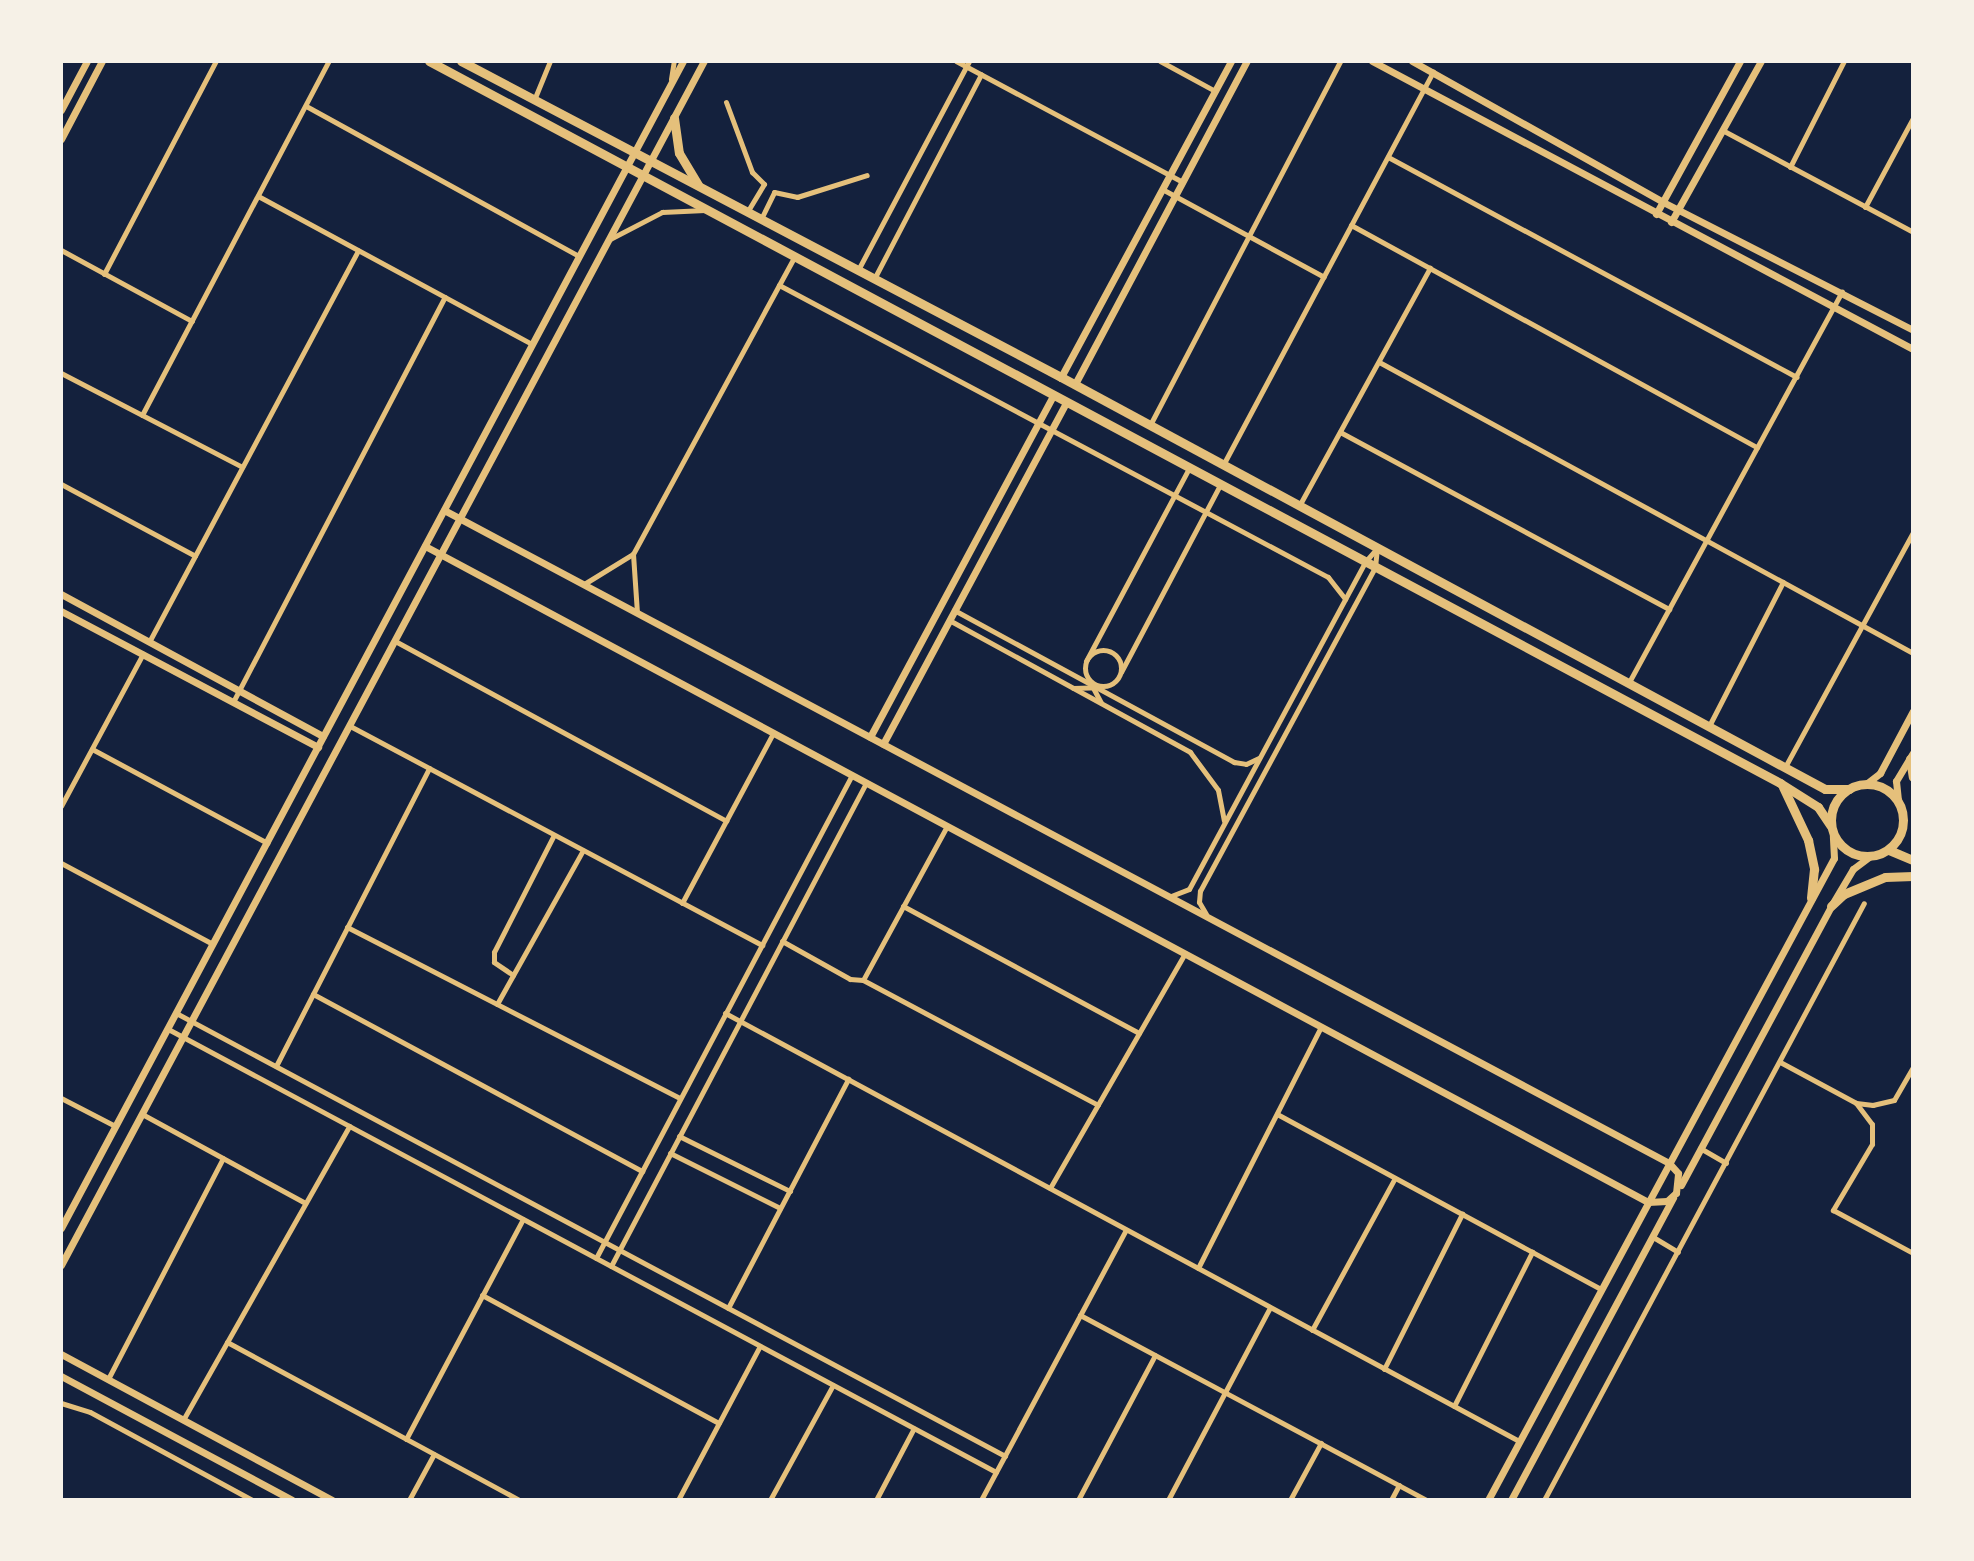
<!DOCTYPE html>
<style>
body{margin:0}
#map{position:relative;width:1974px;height:1561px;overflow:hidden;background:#14213d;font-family:"Nunito Sans",sans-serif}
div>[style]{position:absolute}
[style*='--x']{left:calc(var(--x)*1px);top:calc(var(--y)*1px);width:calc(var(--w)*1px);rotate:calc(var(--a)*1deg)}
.minor>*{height:5px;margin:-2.5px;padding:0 2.5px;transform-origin:2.5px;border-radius:2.5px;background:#e5c07b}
.minor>.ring{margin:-2.5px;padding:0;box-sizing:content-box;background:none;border:5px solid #e5c07b;border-radius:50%}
.tertiary>*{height:7px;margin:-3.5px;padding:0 3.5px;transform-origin:3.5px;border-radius:3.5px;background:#e5c07b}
.primary>*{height:9px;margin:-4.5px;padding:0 4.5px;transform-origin:4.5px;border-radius:4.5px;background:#e5c07b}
.primary>.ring{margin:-4.5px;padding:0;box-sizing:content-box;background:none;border:9px solid #e5c07b;border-radius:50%}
span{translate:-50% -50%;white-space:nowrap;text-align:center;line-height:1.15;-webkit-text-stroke:7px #f6f1e7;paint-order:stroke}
.frame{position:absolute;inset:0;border:63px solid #f6f1e7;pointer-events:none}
</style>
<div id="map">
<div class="minor">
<i style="--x:956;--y:61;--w:257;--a:28.1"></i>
<i style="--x:1160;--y:61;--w:63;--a:28.6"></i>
<i style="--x:671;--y:79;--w:18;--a:-81"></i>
<i style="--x:534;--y:100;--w:42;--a:-67.7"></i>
<i style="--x:726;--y:102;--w:75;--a:69.6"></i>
<i style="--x:752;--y:172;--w:17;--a:45"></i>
<i style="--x:764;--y:184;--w:33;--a:121"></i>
<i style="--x:306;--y:106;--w:311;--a:28.8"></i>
<i style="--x:1724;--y:131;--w:214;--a:28.1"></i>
<i style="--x:1388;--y:157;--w:464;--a:28.3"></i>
<i style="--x:1790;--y:167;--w:119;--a:-63"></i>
<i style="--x:1162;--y:189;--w:184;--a:28.5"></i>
<i style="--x:258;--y:196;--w:311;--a:28.4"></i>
<i style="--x:1865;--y:207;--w:101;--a:-61.7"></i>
<i style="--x:761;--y:219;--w:30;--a:-64"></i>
<i style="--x:774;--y:192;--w:24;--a:12"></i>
<i style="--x:797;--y:197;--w:73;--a:-17.4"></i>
<i style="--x:1351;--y:225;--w:463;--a:28.7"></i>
<i style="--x:610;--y:239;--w:59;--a:-27.4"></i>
<i style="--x:662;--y:212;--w:43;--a:-2.7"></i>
<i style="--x:61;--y:250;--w:149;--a:28.5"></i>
<i style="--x:858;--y:270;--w:237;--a:-62"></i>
<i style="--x:104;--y:274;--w:241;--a:-62.3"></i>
<i style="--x:874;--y:279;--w:231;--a:-62.4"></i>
<i style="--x:779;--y:285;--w:622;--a:28.01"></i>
<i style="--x:1328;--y:577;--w:28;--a:52"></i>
<i style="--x:1379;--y:362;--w:608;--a:28.59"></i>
<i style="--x:61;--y:373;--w:204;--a:27.4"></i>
<i style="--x:142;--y:415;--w:400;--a:-62.2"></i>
<i style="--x:1150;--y:425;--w:411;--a:-62.4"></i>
<i style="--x:1340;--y:432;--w:374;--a:28.3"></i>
<i style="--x:1223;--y:465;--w:446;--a:-61.9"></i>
<i style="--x:61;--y:484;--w:152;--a:28.2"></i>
<i style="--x:1299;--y:506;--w:272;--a:-61.2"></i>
<i style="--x:633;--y:554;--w:338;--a:-61.5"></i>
<i style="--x:584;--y:584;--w:57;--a:-31.5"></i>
<i style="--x:633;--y:554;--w:59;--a:86.1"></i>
<i style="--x:954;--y:610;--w:319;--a:28.5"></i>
<i style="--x:1234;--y:762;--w:12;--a:9"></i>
<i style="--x:1246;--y:764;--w:14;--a:-25"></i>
<i style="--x:949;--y:620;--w:275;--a:28.7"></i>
<i style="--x:1190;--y:752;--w:47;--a:53.6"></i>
<i style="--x:1218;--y:790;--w:31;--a:79"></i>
<i style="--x:395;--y:641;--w:377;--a:28.5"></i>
<i style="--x:149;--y:642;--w:444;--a:-61.9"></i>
<i class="ring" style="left:1085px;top:650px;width:31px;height:31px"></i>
<i style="--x:1086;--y:661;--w:219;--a:-61.9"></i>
<i style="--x:1121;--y:672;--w:212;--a:-62.1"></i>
<i style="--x:1091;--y:684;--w:21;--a:62"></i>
<i style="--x:1628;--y:684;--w:447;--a:-61.4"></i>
<i style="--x:1073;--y:688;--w:25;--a:-2"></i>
<i style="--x:233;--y:702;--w:457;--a:-62.4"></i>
<i style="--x:350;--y:726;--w:467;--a:28"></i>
<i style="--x:1709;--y:726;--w:162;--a:-62.8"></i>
<i style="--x:92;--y:749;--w:199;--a:28.2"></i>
<i style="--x:1785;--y:767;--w:268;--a:-61.4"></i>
<i style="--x:61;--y:806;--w:173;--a:-61.7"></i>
<i style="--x:947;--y:826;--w:175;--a:118.6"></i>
<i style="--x:863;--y:980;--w:266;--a:28"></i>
<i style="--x:61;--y:863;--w:172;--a:28.1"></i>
<i style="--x:1171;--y:896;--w:19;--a:-21"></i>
<i style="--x:1189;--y:889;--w:371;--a:-61.7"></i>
<i style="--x:1365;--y:562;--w:18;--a:-49"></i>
<i style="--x:682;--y:903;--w:193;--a:-61.8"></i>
<i style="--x:903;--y:906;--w:268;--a:28.3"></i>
<i style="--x:1206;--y:914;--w:14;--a:-120"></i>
<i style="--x:1199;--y:902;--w:11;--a:-85"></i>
<i style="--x:1200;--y:891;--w:368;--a:-61.6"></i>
<i style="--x:1375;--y:567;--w:19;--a:-84"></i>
<i style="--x:347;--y:927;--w:374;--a:27.2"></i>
<i style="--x:782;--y:941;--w:78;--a:29.2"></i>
<i style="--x:850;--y:979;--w:13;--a:4"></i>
<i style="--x:513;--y:975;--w:23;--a:-146"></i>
<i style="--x:494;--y:962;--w:10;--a:-90"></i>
<i style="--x:494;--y:952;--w:131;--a:-62.9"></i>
<i style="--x:313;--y:994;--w:374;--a:28.3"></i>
<i style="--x:497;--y:1004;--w:176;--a:-60.8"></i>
<i style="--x:176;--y:1013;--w:940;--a:28.12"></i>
<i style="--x:725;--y:1013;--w:902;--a:28.33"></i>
<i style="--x:168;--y:1029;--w:939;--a:28.15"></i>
<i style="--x:1780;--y:1062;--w:86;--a:28.3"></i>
<i style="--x:276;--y:1066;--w:335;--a:-62.8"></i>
<i style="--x:1913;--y:1067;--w:38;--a:120"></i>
<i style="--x:1894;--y:1100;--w:22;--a:167"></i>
<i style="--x:1873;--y:1105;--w:17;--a:-173"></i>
<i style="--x:1856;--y:1103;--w:26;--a:53"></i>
<i style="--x:1872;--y:1124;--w:20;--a:90"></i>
<i style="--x:1872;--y:1144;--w:77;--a:120.6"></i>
<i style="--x:1833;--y:1210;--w:91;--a:28.3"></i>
<i style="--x:61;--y:1098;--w:61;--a:27.4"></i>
<i style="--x:142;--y:1114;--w:186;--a:28.6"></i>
<i style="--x:1277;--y:1114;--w:368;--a:28.4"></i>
<i style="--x:679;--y:1136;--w:124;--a:26.4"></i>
<i style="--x:1700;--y:1148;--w:30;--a:30"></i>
<i style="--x:670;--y:1153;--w:123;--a:26.6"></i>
<i style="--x:1050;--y:1188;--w:271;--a:-60.1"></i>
<i style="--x:1653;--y:1237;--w:29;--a:31"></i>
<i style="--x:596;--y:1258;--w:547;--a:-62.08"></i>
<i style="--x:611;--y:1266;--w:546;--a:-62.17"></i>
<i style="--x:1198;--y:1268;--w:271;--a:-63"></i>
<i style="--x:482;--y:1295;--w:269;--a:28.4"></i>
<i style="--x:728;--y:1308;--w:259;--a:-62.3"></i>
<i style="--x:1080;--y:1315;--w:393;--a:28.1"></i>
<i style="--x:1312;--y:1330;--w:173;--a:-61.4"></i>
<i style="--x:227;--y:1342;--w:332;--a:28.4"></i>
<i style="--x:1384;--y:1369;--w:174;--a:-63.3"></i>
<i style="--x:108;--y:1379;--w:249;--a:-62.5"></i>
<i style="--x:61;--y:1403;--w:30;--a:17"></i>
<i style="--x:90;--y:1412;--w:184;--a:28.5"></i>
<i style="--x:1454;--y:1406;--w:173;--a:-63.1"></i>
<i style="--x:183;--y:1420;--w:338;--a:-60.5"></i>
<i style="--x:406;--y:1439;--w:249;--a:-62"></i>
<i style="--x:409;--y:1500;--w:52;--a:-61.5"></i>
<i style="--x:678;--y:1500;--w:174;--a:-62"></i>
<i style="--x:770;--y:1500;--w:131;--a:-61.3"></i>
<i style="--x:876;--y:1500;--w:81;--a:-62.2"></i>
<i style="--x:981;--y:1500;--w:306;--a:-61.8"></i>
<i style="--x:1078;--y:1500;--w:164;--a:-62"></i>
<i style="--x:1168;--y:1500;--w:218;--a:-62.1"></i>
<i style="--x:1290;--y:1500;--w:65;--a:-61.5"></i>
<i style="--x:1391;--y:1500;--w:17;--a:-62"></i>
<i style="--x:1544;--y:1500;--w:677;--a:-61.81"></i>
</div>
<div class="tertiary">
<i style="--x:1372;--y:61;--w:613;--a:28.03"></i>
<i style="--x:1412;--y:61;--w:288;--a:29.3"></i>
<i style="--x:1663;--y:202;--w:281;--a:27.1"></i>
<i style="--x:61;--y:110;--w:55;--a:-62"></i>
<i style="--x:61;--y:139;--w:88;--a:-62.3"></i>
<i style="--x:1656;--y:214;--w:175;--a:-61.2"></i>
<i style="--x:1671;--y:222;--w:184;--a:-60.8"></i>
<i style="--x:1061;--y:377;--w:359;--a:-61.7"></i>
<i style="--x:1075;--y:384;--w:366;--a:-62"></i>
<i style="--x:425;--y:546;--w:1388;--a:28.21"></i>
<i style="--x:1648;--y:1202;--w:19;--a:-3"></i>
<i style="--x:1667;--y:1201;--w:12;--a:-42"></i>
<i style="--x:1676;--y:1193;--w:20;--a:-84"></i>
<i style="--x:1678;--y:1173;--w:13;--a:-132"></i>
<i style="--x:1669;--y:1163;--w:1388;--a:-151.94"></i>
<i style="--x:61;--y:594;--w:298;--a:28.5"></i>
<i style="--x:61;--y:611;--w:291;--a:27.9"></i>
<i style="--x:870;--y:737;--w:388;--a:-61.8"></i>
<i style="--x:883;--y:744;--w:388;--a:-61.8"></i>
<i style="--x:1866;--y:784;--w:18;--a:-38"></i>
<i style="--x:1880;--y:773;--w:70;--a:-62"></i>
<i style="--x:1898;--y:800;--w:19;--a:-96"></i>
<i style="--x:1896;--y:781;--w:33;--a:-59"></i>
<i style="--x:1681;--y:1185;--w:317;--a:-61.7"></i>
<i style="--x:1831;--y:906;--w:43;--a:-59.3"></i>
<i style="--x:1853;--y:869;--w:20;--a:-37"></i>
<i style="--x:61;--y:1228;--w:1322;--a:-61.94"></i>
<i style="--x:61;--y:1265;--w:1365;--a:-61.9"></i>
<i style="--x:61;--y:1354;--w:308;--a:28.3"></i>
<i style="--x:61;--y:1376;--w:262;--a:28.2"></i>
<i style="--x:1488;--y:1500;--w:729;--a:-61.68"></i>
<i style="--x:1834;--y:858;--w:22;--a:-93"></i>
<i style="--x:1511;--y:1500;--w:343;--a:-61.8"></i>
</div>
<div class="primary">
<i style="--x:429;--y:61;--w:1532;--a:28.12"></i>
<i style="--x:1780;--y:783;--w:45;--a:32.3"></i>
<i style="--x:1818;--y:807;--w:22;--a:56"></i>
<i style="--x:461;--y:61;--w:678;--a:27.77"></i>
<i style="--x:1061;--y:377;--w:868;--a:28.34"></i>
<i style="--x:1825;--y:789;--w:24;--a:0"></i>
<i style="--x:674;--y:118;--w:35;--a:82"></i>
<i style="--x:679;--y:153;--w:37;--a:59"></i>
<i style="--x:1910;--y:759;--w:18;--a:81"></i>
<i class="ring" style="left:1831px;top:784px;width:63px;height:63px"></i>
<i style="--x:1783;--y:787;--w:59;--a:64.7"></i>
<i style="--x:1808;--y:840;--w:30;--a:78"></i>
<i style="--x:1814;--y:869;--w:29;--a:96"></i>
<i style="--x:1889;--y:850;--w:26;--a:23"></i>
<i style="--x:1831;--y:906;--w:18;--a:-43"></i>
<i style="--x:1844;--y:894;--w:44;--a:-22.5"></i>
<i style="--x:1885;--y:877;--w:28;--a:-2"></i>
</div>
<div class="frame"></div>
</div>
